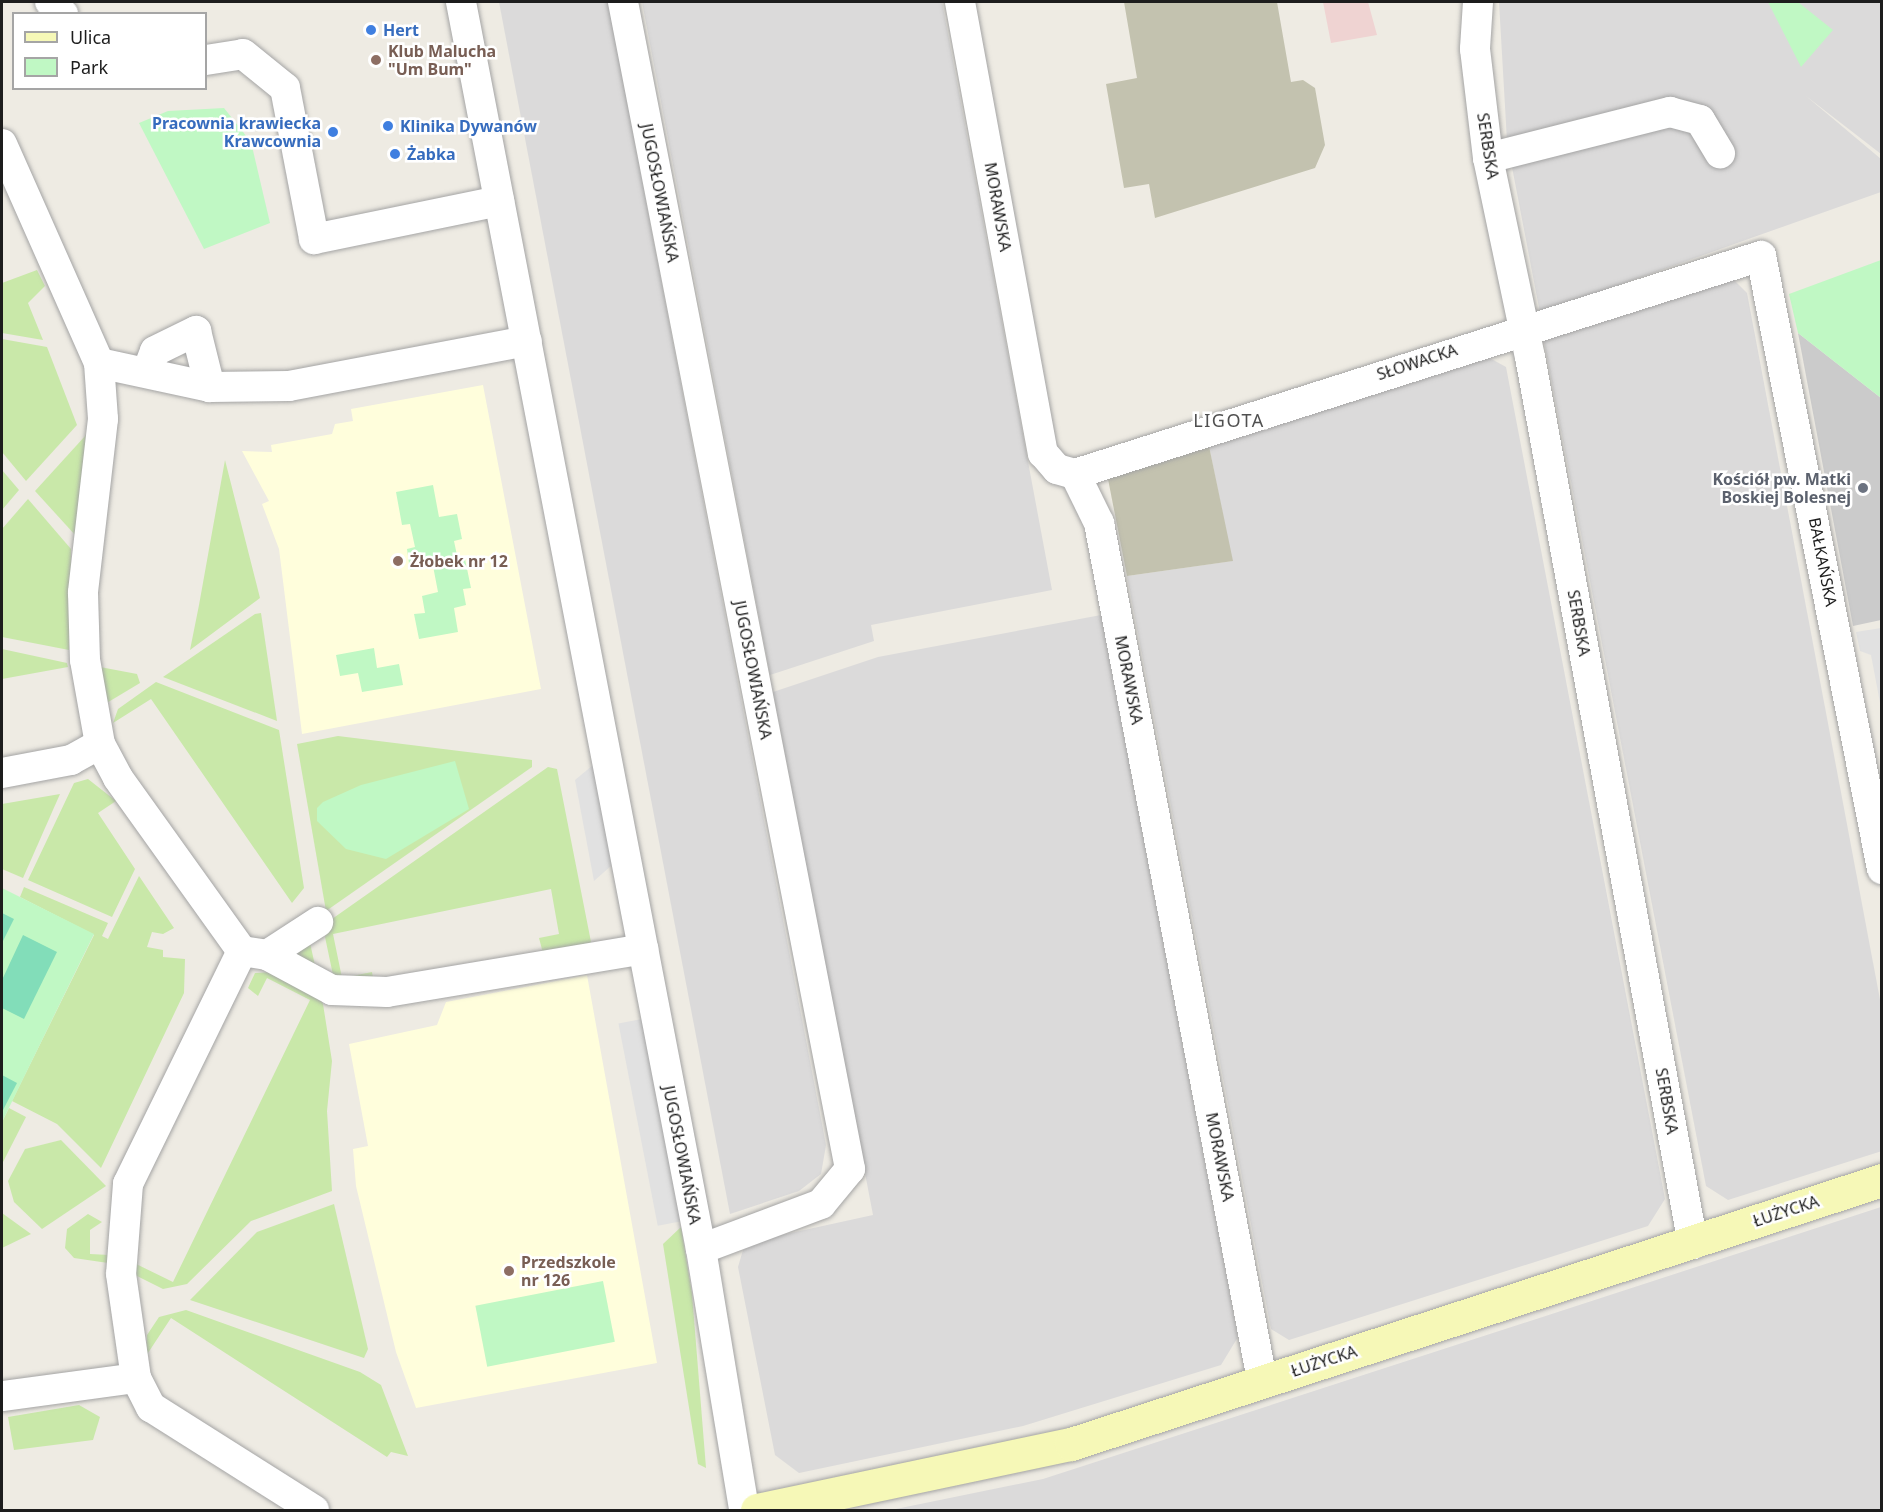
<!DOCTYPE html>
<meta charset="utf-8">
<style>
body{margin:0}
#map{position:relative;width:1883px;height:1512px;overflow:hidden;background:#eeebe3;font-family:"Noto Sans",sans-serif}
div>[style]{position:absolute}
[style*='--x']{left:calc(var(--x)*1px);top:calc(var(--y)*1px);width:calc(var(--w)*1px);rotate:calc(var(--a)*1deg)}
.residential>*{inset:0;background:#dbdada}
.commercial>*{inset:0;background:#efd3d2}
.education>*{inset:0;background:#fffedc}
.religious>*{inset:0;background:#cbcbcb}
.construction>*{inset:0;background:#c3c2af}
.grass>*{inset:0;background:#c9e8a9}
.park>*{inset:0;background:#c0f8c4;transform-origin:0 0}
.pitch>*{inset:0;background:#82ddb9}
.parking>*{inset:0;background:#e1e1e1;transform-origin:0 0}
.roads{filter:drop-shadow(0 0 2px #a4a4a4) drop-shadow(0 0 2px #a4a4a4)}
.street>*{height:30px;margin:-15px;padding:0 15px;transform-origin:15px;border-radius:15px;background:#fff}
.secondary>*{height:33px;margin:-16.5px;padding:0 16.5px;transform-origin:16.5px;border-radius:16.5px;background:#f6f8b7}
.dots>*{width:16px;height:16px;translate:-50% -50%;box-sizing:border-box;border:3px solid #fff;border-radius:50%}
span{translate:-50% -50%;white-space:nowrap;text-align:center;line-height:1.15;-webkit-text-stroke:5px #fff;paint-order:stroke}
.shop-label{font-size:16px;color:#366cbe;font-weight:700}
.left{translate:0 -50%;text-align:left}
.right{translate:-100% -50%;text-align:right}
.education-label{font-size:16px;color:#785e54;font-weight:700}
.street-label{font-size:16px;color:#1d1d1d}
.worship-label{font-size:16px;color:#5b616d;font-weight:700}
.neighbourhood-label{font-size:18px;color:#505050;letter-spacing:1.5px}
.frame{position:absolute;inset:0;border:3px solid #1d1d1d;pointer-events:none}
.legend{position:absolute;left:12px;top:12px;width:195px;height:78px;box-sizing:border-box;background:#fff;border:2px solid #a5a5a5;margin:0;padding:8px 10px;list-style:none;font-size:18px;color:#1d1d1d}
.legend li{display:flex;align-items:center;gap:12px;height:30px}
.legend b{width:30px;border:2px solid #a5a5a5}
</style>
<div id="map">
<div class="residential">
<i style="clip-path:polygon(499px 2px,608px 2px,826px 1145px,821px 1174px,799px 1191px,730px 1214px)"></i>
<i style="clip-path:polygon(642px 2px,942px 2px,1052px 590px,871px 625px,874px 641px,770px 675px)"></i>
<i style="clip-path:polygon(1499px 2px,1881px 2px,1881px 154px,1806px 96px,1881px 159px,1881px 192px,1540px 313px,1507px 141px)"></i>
<i style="clip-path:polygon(1733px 279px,1747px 293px,1881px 1005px,1882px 1151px,1728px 1200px,1706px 1186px,1543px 336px)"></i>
<i style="clip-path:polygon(1486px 356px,1506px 367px,1665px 1199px,1648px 1226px,1289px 1340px,1271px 1329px,1127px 576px,1232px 561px,1209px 446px)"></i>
<i style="clip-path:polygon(1101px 615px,1238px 1337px,1221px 1365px,1023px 1426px,799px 1473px,775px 1455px,738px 1267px,743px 1250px,759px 1240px,873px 1215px,773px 692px,878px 657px)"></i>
<i style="clip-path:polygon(1881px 1207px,1881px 1510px,891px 1510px,1043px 1479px)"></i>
</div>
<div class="commercial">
<i style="clip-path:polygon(1323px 2px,1368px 2px,1377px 35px,1331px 43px)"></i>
</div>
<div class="education">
<i style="clip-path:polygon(483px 385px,541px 689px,302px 734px,279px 549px,262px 504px,269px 501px,242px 451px,272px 452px,271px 445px,332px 434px,335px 424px,353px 421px,351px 409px)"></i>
<i style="clip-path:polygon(587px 975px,657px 1363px,416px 1408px,396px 1352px,356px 1186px,353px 1149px,368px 1146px,349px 1044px,437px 1025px,446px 1002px)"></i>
</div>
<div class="religious">
<i style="clip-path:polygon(1798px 333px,1881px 398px,1881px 620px,1853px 626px)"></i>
</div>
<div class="construction">
<i style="clip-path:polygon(1124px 2px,1277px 2px,1291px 82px,1303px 80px,1315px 88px,1325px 145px,1315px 168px,1155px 218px,1149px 184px,1124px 188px,1106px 84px,1137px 78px)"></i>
<i style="clip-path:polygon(1209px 446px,1233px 561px,1127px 576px,1108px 479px)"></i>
</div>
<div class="grass">
<i style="clip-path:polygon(37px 270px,45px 286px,28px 303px,43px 340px,2px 333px,2px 283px)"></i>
<i style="clip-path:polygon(2px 339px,47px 347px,77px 425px,26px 481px,2px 452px)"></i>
<i style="clip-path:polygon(86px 435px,76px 536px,35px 491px)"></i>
<i style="clip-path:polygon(225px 460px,260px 598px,190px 650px,199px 605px)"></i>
<i style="clip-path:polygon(2px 470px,19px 490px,2px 510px)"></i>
<i style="clip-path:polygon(28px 499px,71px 549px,69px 650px,2px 637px,2px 529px)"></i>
<i style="clip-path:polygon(261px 613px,277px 721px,163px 677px,255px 614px)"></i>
<i style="clip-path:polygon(2px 649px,67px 663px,68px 667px,2px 679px)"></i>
<i style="clip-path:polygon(100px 667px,137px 674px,140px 683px,105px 704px)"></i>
<i style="clip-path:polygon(156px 682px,279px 730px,304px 888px,292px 903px,151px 699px,113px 723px,118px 709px)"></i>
<i style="clip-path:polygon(338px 736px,532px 760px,532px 767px,326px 911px,297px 744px)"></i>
<i style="clip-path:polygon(548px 767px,557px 769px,592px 947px,544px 957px,539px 938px,559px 934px,551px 889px,333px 934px,342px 978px,372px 972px,374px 984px,343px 982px,333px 975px,325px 937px,332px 919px)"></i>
<i style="clip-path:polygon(88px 779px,116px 801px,98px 813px,135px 869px,112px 917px,28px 880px,74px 783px)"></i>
<i style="clip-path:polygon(60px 794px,23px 878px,2px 869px,2px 804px)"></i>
<i style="clip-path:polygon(139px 876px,174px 928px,163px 934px,152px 932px,147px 947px,163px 950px,163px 957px,185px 959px,184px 993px,101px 1168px,57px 1124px,12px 1101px,94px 935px,20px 897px,24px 887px,108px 923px,102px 936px,108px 939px)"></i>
<i style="clip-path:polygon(310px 943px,316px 970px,284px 956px)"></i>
<i style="clip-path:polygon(273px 972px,318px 995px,323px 1004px,332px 1061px,327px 1111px,332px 1191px,251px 1221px,187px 1284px,163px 1289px,135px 1275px,130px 1261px,173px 1282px,310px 1000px,267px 978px,258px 996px,248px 988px,255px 973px)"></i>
<i style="clip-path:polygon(9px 1108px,26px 1117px,2px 1164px,2px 1122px)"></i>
<i style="clip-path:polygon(61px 1140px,106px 1186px,42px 1229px,14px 1202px,8px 1181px,25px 1149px)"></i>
<i style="clip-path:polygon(334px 1204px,368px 1349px,364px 1358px,190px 1300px,257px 1232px)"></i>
<i style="clip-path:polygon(2px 1213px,31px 1234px,2px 1248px)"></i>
<i style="clip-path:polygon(88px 1214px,102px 1222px,90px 1230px,90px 1254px,109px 1255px,108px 1263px,74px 1258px,65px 1248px,67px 1229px)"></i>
<i style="clip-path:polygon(681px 1227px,692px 1294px,706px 1468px,698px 1464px,663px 1244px)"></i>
<i style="clip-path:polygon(186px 1310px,360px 1372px,381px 1385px,408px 1456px,391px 1452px,387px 1457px,171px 1318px,146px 1356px,147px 1335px,159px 1317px)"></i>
<i style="clip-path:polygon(79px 1405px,100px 1417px,93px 1440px,14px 1450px,8px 1417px)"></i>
</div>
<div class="park">
<i style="clip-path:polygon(1768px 2px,1798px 2px,1833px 30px,1801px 67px)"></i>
<i style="clip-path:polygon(224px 108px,251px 142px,270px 223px,204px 249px,139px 123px,168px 111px)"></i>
<i style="clip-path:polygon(1881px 260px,1882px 260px,1881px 398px,1798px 333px,1789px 294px)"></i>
<i style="clip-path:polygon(433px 485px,439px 517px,457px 514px,462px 539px,454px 541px,458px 560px,465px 559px,471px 588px,463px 589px,466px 605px,454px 608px,458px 632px,419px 639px,414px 614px,425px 613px,422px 596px,438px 592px,433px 566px,410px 570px,407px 549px,415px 547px,410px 524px,402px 525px,396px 492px)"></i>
<i style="clip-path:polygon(374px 648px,377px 668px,399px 664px,403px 685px,362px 692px,358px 673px,340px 676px,336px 655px)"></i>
<i style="clip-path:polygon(455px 761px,469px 809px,386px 859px,346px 849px,317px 821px,317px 808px,323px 802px,361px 785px)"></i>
<i style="clip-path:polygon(2px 888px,94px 934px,2px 1122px)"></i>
<i style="left:603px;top:1281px;width:62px;height:130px;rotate:79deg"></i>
</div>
<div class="pitch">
<i style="clip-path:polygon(2px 913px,14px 919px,2px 943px)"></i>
<i style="clip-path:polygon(23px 935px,57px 952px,24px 1019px,2px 1008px,2px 980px)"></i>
<i style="clip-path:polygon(2px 1075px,17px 1083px,2px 1112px)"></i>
</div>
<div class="parking">
<i style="clip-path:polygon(1881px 628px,1882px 628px,1881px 708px,1871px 655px,1860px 651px,1856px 632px)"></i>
<i style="clip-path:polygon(593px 765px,612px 865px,594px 881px,575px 780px)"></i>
<i style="left:642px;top:1019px;width:206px;height:24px;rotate:79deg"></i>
</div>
<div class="roads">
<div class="street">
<i style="--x:50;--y:2;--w:18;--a:43"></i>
<i style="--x:461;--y:2;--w:1270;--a:79.11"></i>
<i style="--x:701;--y:1249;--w:265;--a:80.6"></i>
<i style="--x:623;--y:2;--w:1189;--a:78.99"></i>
<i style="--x:850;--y:1169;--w:45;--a:129.6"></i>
<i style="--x:821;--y:1204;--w:128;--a:159.4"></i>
<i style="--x:960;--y:2;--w:459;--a:79.6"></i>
<i style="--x:1043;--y:453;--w:21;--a:49"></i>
<i style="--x:1057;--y:469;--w:19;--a:16"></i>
<i style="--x:1075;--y:474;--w:55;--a:63.9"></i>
<i style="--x:1099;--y:523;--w:872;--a:79.23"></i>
<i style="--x:1478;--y:2;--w:47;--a:93.7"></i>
<i style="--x:1475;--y:49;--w:110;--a:83.2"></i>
<i style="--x:1488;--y:158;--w:203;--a:78.1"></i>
<i style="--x:1530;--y:357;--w:902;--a:79.59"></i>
<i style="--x:206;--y:60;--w:37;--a:-9"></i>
<i style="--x:243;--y:54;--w:54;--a:39"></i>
<i style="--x:285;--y:88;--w:154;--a:79.1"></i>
<i style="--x:314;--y:239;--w:189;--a:-11.6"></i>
<i style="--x:2;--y:144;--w:240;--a:66.1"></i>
<i style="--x:99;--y:363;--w:56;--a:85.9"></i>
<i style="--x:103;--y:419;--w:175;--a:96.6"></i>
<i style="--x:83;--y:593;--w:67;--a:88.3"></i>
<i style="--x:85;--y:660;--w:85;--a:79.9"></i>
<i style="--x:100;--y:744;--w:38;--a:62"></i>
<i style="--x:118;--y:778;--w:213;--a:54.4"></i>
<i style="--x:242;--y:951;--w:259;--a:116.1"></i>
<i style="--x:128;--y:1184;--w:90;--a:94.4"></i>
<i style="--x:121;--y:1274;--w:105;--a:81.8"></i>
<i style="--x:136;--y:1378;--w:135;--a:172.3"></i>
<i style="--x:1488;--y:158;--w:188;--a:-14.2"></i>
<i style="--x:1670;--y:112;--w:31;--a:15"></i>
<i style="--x:1700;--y:120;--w:39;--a:59"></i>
<i style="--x:99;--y:363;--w:114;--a:12.2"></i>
<i style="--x:210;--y:387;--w:79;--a:-0.7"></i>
<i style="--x:289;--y:386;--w:242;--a:-10.7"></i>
<i style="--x:147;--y:372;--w:22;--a:-69"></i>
<i style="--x:155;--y:351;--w:46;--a:-26"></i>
<i style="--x:196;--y:331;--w:58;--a:76"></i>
<i style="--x:1075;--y:474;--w:720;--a:-17.63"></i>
<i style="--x:1761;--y:256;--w:625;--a:78.83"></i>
<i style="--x:2;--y:773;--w:70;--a:-10.7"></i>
<i style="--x:71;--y:760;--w:33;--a:-29"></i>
<i style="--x:242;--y:951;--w:25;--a:9"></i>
<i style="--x:267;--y:955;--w:74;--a:28.3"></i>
<i style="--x:332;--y:990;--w:55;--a:2.1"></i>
<i style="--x:387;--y:992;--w:260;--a:-9.5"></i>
<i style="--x:267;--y:955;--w:61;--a:-32.9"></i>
<i style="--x:136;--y:1378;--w:33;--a:63"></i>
<i style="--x:151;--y:1407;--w:193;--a:32.3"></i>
</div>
<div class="secondary">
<i style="--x:757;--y:1510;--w:321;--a:-11.9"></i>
<i style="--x:1071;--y:1444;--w:853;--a:-18.03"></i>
</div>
</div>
<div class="dots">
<i style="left:371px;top:30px;background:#3f7fe0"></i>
<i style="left:376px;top:60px;background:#8d6e63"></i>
<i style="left:388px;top:126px;background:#3f7fe0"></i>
<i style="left:333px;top:132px;background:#3f7fe0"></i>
<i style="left:395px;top:154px;background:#3f7fe0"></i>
<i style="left:1863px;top:488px;background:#6b7280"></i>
<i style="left:398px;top:561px;background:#8d6e63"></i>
<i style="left:509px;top:1271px;background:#8d6e63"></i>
</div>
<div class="shop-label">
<span class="left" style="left:383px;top:30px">Hert</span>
<span class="right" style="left:321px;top:132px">Pracownia krawiecka<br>Krawcownia</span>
<span class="left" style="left:400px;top:126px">Klinika Dywanów</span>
<span class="left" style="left:407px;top:154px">Żabka</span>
</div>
<div class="education-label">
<span class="left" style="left:388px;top:60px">Klub Malucha<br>"Um Bum"</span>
<span class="left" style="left:410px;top:561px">Żłobek nr 12</span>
<span class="left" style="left:521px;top:1271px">Przedszkole<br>nr 126</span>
</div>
<div class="street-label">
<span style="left:1488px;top:146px;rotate:81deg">SERBSKA</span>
<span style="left:660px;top:193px;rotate:79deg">JUGOSŁOWIAŃSKA</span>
<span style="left:998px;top:207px;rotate:80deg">MORAWSKA</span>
<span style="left:1417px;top:362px;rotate:-18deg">SŁOWACKA</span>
<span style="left:1823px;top:562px;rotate:79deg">BAŁKAŃSKA</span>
<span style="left:1579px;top:623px;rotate:80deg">SERBSKA</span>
<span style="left:753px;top:670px;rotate:79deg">JUGOSŁOWIAŃSKA</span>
<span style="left:1129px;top:680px;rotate:79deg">MORAWSKA</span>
<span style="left:1667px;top:1101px;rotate:80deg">SERBSKA</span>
<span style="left:682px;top:1155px;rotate:79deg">JUGOSŁOWIAŃSKA</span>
<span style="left:1220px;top:1157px;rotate:79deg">MORAWSKA</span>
<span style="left:1786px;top:1211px;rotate:-18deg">ŁUŻYCKA</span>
<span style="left:1324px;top:1361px;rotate:-18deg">ŁUŻYCKA</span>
</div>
<div class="worship-label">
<span class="right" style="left:1851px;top:488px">Kościół pw. Matki<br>Boskiej Bolesnej</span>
</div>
<div class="neighbourhood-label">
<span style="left:1229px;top:420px">LIGOTA</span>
</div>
<div class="frame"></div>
<ul class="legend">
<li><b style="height:8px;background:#f6f8b7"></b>Ulica</li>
<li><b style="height:16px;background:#c0f8c4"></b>Park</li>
</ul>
</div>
